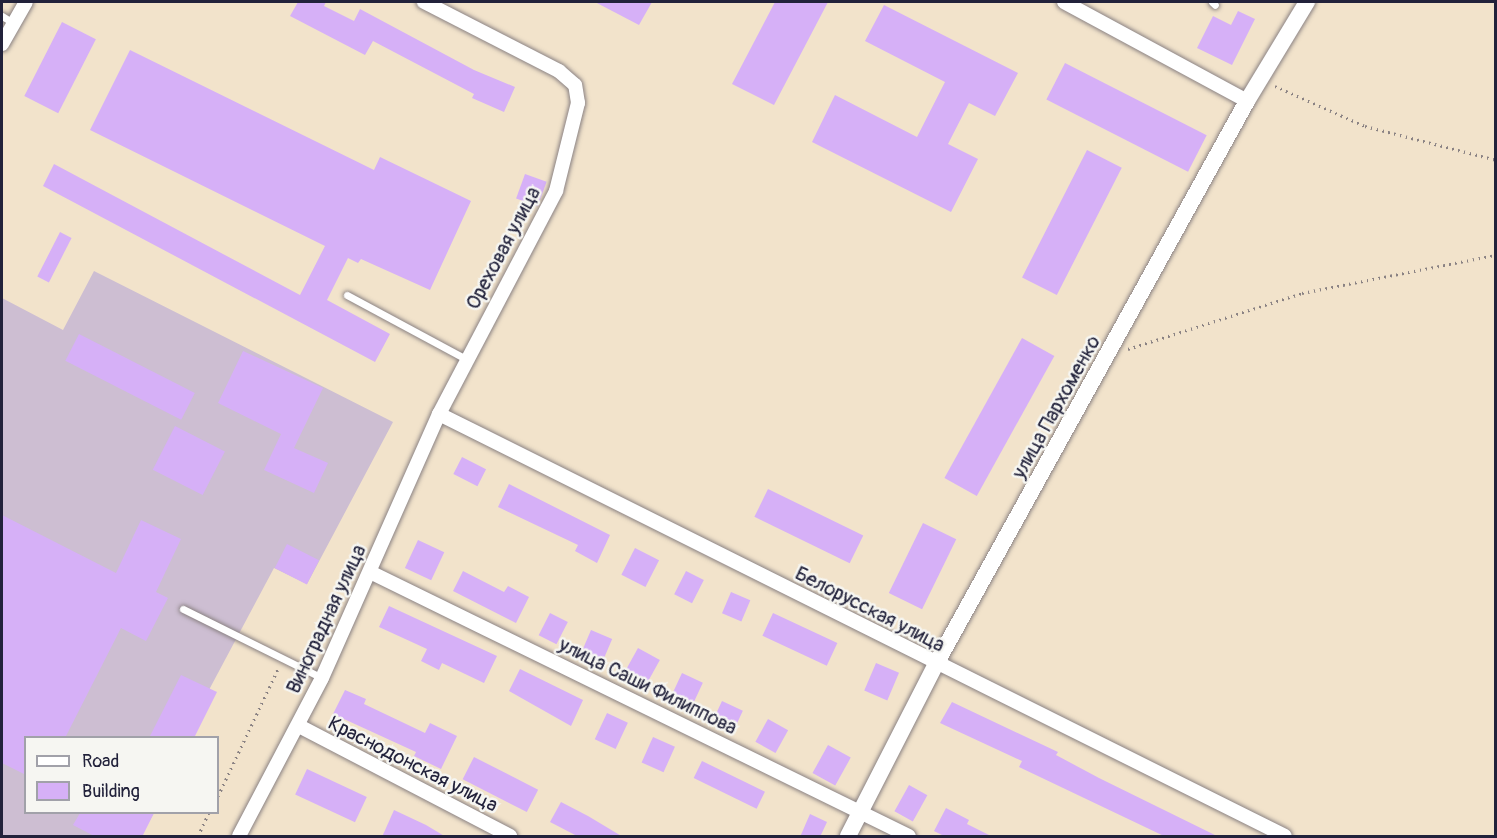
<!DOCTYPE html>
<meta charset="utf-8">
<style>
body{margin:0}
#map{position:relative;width:1497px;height:838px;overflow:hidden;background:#f2e3cb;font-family:Pangolin,sans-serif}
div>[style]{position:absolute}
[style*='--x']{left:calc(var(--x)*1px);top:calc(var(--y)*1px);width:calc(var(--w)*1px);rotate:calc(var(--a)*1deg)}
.industrial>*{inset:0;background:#cdbed2}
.building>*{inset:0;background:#d6b0f7;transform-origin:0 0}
.path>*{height:3px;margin-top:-1.5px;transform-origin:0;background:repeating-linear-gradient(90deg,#8a8283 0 1.5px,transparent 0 6px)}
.roads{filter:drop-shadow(0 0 2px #8a8283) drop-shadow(0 0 2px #8a8283)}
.service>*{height:7px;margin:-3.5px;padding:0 3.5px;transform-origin:3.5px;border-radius:3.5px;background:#fff}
.minor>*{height:14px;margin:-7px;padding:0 7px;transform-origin:7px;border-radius:7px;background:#fff}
.tertiary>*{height:16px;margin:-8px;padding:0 8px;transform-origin:8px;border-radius:8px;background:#fff}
span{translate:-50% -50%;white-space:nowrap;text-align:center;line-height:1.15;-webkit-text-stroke:5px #f6f6f2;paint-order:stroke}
.street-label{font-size:20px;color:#22223b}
.frame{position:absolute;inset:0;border:3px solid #22223b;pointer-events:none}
.legend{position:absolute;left:24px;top:736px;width:195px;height:78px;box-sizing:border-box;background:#f6f6f2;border:2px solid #a1a1a9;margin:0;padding:8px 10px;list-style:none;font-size:18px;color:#22223b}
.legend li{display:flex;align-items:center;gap:12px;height:30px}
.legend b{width:30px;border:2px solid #a1a1a9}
</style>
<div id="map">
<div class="industrial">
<i style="clip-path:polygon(94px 271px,393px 422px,307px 584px,274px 568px,210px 688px,193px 737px,26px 738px,26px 812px,154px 813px,141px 836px,2px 836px,2px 298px,63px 330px)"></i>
</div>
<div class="building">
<i style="clip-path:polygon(298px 2px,326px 2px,324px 6px,354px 21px,360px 9px,474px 70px,515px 87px,504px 112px,472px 98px,474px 94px,373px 41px,365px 55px,290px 16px)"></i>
<i style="clip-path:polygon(595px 2px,652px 2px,639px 25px)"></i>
<i style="clip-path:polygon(775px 2px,828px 2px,774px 105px,732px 84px)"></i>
<i style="clip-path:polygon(884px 5px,1018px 73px,995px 116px,969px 103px,948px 144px,978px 159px,951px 212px,812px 142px,835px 95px,917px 137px,945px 82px,865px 41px)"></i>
<i style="clip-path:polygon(1238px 11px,1255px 19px,1232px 65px,1197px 48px,1213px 16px,1231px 25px)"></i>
<i style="left:62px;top:22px;width:38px;height:83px;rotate:27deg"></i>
<i style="clip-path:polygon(130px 50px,374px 170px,380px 157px,471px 201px,430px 290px,361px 259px,358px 263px,348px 258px,327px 300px,390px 334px,375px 362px,43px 186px,54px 164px,300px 295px,325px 246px,90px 130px)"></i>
<i style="left:1065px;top:63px;width:159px;height:41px;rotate:27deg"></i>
<i style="left:1087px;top:150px;width:39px;height:143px;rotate:27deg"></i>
<i style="left:525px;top:174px;width:23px;height:26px;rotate:20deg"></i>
<i style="left:60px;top:232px;width:13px;height:50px;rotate:27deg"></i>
<i style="left:79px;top:334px;width:130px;height:30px;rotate:27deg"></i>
<i style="left:1022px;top:338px;width:37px;height:160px;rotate:29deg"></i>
<i style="clip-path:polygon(243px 351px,323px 388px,294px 448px,328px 463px,314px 493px,264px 470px,281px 434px,218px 403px)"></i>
<i style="left:175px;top:426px;width:56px;height:49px;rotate:27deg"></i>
<i style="left:462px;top:457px;width:27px;height:19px;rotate:27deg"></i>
<i style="clip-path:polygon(509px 484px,610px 535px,597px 563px,575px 551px,578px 545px,498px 507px)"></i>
<i style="left:768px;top:489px;width:106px;height:31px;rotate:26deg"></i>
<i style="clip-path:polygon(2px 515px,116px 573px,141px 520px,181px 539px,156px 592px,168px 598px,146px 641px,121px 628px,65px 738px,26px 738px,26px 775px,2px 763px)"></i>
<i style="left:923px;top:523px;width:37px;height:78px;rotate:26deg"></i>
<i style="left:418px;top:540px;width:29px;height:31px;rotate:25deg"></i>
<i style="left:287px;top:544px;width:36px;height:27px;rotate:27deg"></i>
<i style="left:635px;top:548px;width:27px;height:30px;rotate:27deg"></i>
<i style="clip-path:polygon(463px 571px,504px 592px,508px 586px,529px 597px,516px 623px,453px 591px)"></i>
<i style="left:686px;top:571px;width:20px;height:26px;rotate:27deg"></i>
<i style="left:731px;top:592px;width:21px;height:23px;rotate:23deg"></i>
<i style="clip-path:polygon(389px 606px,497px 656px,484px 683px,442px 663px,439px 670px,421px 661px,427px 649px,379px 627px)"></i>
<i style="left:550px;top:613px;width:20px;height:25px;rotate:27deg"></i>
<i style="left:773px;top:613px;width:71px;height:25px;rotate:25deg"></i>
<i style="left:591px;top:630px;width:23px;height:27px;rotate:23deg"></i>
<i style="left:638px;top:648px;width:25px;height:34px;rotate:29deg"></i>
<i style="left:876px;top:663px;width:25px;height:30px;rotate:23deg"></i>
<i style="clip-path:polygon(520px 669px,583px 700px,571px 726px,509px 691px)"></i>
<i style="left:682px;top:673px;width:23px;height:30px;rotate:25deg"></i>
<i style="clip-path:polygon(181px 675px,217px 692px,194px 738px,149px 738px)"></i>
<i style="clip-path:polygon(345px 690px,366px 699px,364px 704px,425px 733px,430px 723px,457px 736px,441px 769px,414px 756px,416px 752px,333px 714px)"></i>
<i style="left:722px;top:701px;width:23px;height:22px;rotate:25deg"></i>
<i style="clip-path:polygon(952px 702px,1058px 752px,1056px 755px,1099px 778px,1219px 837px,1166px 837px,1019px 767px,1022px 761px,940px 723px)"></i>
<i style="left:607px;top:713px;width:23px;height:29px;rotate:25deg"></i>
<i style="left:768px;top:719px;width:23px;height:26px;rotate:29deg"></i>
<i style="left:653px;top:737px;width:24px;height:28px;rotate:24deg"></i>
<i style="left:828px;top:745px;width:26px;height:32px;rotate:29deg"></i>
<i style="left:474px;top:757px;width:72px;height:25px;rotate:27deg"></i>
<i style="left:702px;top:761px;width:70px;height:19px;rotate:26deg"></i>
<i style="left:307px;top:769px;width:66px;height:28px;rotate:25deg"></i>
<i style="left:909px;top:785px;width:21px;height:30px;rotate:29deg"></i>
<i style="clip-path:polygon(561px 802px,588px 816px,623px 837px,579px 837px,550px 822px)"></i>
<i style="clip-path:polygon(946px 808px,969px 820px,967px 824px,993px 837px,946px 837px,934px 831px)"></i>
<i style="clip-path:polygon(394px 810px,426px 825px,446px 837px,382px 837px)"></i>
<i style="clip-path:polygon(80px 813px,154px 813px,142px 837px,96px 837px,73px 825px)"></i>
<i style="clip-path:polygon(810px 814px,827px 822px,820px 837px,800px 837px)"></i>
</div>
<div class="path">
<i style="--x:1275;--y:86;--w:98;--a:24"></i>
<i style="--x:1365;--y:126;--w:135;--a:14.5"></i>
<i style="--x:1128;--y:349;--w:183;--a:-17.8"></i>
<i style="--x:1302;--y:293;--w:198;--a:-11.1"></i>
<i style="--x:218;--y:796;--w:140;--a:-64.7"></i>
<i style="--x:198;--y:836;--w:26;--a:-65"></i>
</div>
<div class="roads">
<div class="service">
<i style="--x:1212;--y:2;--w:4;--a:45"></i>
<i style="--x:2;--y:16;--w:13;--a:32"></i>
<i style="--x:347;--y:295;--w:135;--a:28.3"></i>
<i style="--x:183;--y:609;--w:155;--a:26.4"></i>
</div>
<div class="minor">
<i style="--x:1064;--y:2;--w:208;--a:28.4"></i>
<i style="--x:2;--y:44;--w:48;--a:-60.3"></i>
<i style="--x:439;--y:414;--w:945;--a:26.51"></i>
<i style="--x:370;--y:572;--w:600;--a:26.1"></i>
<i style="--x:299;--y:726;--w:238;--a:27.5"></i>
<i style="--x:239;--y:836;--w:178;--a:-62.3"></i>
<i style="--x:322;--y:678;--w:289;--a:-66.1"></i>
<i style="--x:439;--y:414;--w:252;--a:-62.3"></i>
<i style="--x:556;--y:191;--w:91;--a:-76"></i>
<i style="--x:578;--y:103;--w:18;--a:-99"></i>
<i style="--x:575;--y:85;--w:21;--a:-139"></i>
<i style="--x:559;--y:71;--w:152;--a:-152.9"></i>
</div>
<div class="tertiary">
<i style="--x:848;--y:836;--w:193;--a:-62.9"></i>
<i style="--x:936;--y:664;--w:643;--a:-61.08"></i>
<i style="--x:1247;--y:101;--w:116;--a:-58.8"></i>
</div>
</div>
<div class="street-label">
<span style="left:503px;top:248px;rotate:-62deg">Ореховая улица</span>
<span style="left:1056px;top:407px;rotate:-61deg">улица Пархоменко</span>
<span style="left:870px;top:609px;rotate:27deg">Белорусская улица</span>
<span style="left:326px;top:619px;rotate:-65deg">Виноградная улица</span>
<span style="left:648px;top:686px;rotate:26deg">улица Саши Филиппова</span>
<span style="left:413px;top:764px;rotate:27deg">Краснодонская улица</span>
</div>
<div class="frame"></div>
<ul class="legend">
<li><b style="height:8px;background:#fff"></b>Road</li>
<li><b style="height:16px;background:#d6b0f7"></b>Building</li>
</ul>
</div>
